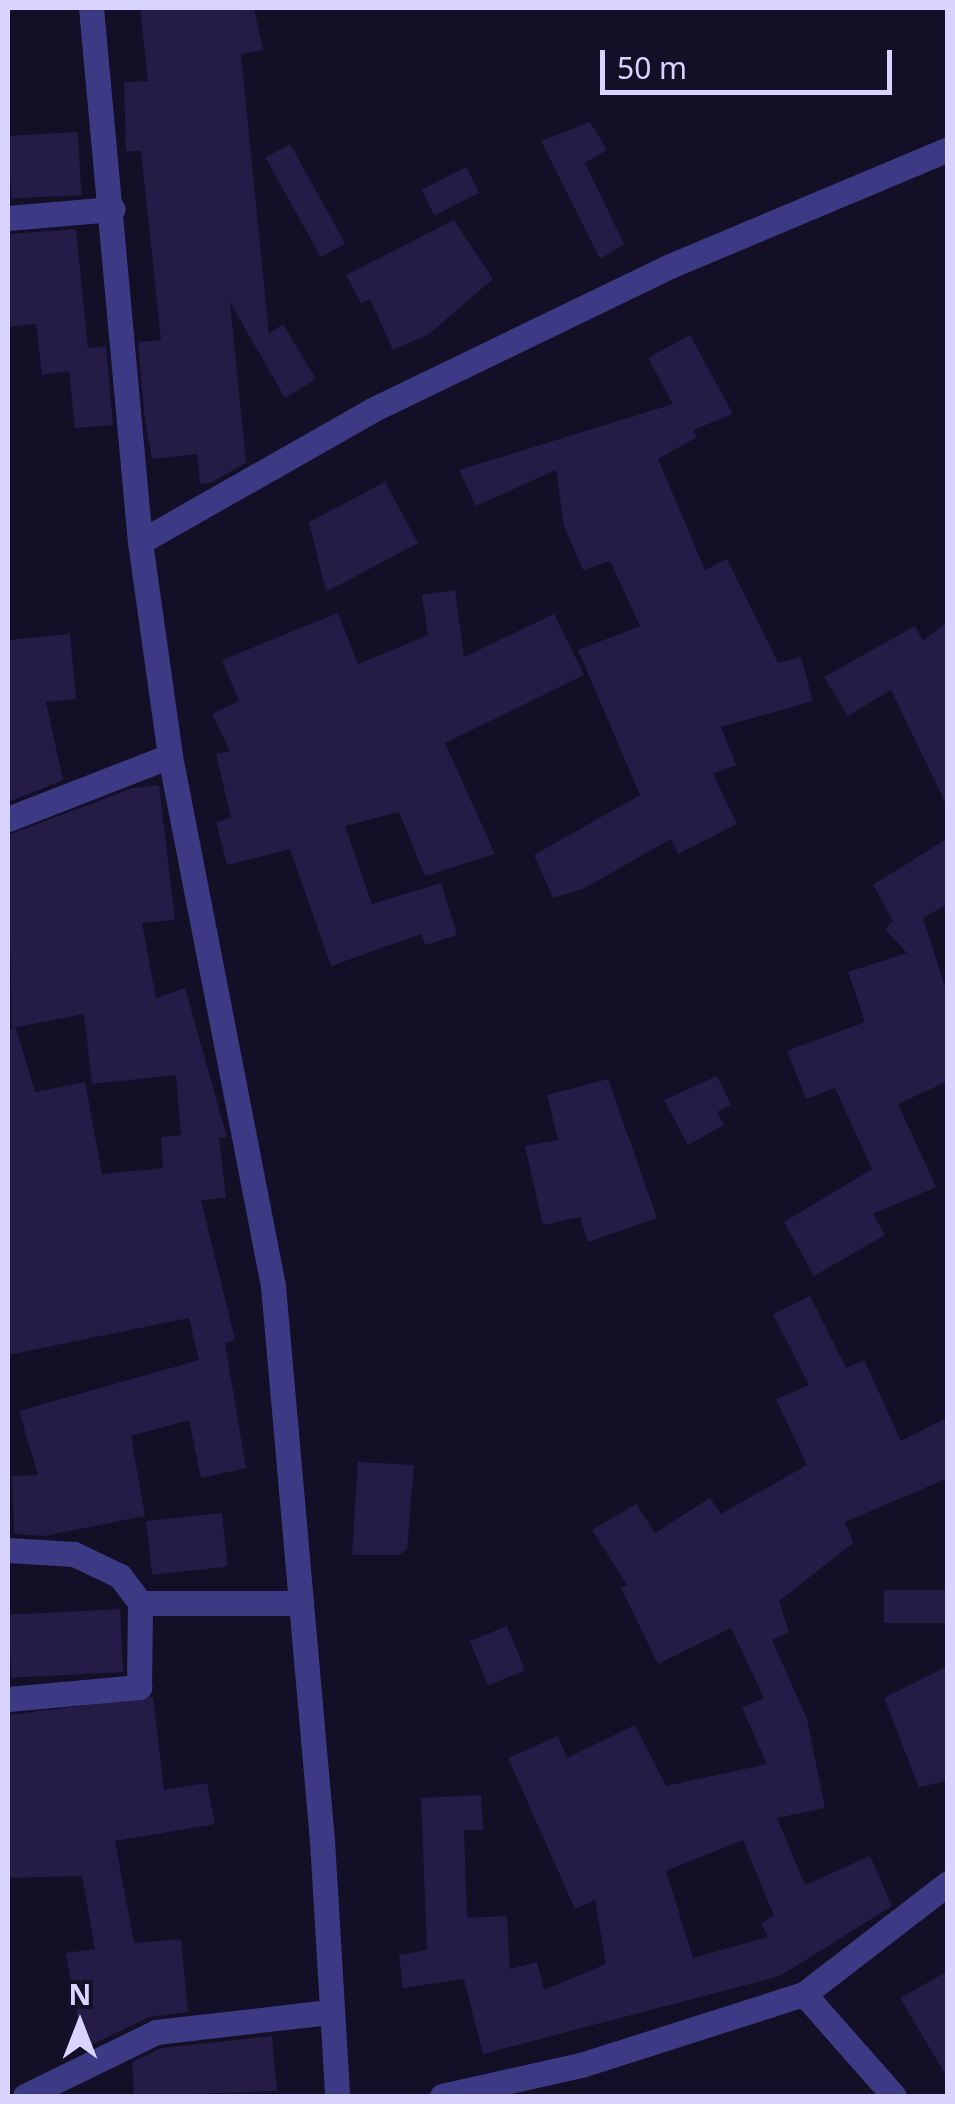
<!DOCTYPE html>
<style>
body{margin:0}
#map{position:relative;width:955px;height:2104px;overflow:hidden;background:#130f26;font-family:"Noto Sans",sans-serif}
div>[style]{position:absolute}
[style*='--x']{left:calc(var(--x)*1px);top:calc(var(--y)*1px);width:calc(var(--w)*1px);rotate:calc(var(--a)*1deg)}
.building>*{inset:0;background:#241b47;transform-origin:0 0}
.minor>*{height:25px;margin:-12.5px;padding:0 12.5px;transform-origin:12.5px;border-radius:12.5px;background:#3d3a85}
span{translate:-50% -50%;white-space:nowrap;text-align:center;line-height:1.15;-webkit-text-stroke:9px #130f26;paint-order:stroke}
.frame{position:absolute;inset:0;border:10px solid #d9d4ff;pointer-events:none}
.north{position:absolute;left:30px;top:1974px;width:100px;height:100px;-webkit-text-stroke:8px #130f26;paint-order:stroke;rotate:0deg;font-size:28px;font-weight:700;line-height:40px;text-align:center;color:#d9d4ff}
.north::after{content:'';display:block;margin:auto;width:35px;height:45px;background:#d9d4ff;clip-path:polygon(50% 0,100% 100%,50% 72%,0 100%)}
.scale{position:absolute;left:600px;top:50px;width:292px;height:45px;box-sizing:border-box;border:5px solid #d9d4ff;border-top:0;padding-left:12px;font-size:30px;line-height:35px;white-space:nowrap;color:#d9d4ff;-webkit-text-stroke:8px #130f26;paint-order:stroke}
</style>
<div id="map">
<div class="building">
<i style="clip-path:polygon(140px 8px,254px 8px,263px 50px,241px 54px,269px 334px,283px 324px,316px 379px,285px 398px,230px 302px,246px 463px,212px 482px,200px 484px,197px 454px,152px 459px,145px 421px,138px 342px,161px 340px,141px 151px,126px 151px,124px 82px,148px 81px)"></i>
<i style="clip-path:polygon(590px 122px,607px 150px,585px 163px,624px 244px,600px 259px,541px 141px)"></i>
<i style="left:78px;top:132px;width:63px;height:70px;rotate:87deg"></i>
<i style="left:290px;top:144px;width:114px;height:28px;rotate:61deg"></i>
<i style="left:466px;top:167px;width:29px;height:50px;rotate:63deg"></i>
<i style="clip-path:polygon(454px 220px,493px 279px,429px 334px,393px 350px,370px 299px,361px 303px,346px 275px)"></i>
<i style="clip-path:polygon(76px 229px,88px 348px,106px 346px,113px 425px,75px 428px,69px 371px,42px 375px,36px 324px,8px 327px,8px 234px)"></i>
<i style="clip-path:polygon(690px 335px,733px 414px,693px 430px,697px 437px,658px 459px,705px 570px,727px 559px,778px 663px,801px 657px,813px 701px,721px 727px,736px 765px,713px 774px,737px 824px,678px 854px,671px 839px,583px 889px,553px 898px,534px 855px,640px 795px,578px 650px,640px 626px,610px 561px,583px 570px,564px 526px,556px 470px,476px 506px,459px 470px,673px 404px,648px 358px)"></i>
<i style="clip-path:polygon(385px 482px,418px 543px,326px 592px,309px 522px)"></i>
<i style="clip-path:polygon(455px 590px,464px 657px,554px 614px,584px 675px,445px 743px,495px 854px,425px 876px,399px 812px,345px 826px,372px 904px,441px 883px,457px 935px,425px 945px,421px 934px,331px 966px,290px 849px,227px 865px,216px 822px,231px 818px,216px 754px,230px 751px,212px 714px,239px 701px,222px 660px,338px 613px,358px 664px,428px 635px,422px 595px)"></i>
<i style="clip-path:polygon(948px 621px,948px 808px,891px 690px,848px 716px,824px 677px,915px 626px,923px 641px)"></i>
<i style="clip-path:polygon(70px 634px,76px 699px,46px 702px,63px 780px,8px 802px,8px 640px)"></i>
<i style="clip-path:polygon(159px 785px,175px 920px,142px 923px,156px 998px,185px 988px,227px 1137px,219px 1138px,226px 1198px,201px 1200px,235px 1340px,225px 1343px,246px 1468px,201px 1478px,189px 1420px,131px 1436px,145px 1516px,44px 1536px,14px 1534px,12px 1476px,38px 1475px,19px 1411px,199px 1360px,189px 1318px,8px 1355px,8px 1030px,16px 1028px,35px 1092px,85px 1082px,102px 1174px,163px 1168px,161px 1137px,181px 1135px,176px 1075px,92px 1084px,84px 1014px,12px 1028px,8px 835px,133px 788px)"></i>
<i style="clip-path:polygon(948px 838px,948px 904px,923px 918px,948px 996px,948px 1081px,898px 1104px,936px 1187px,873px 1214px,885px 1235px,814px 1276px,784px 1222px,872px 1169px,835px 1088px,806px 1099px,787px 1051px,865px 1022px,848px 972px,907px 953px,885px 929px,893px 921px,873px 885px)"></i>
<i style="clip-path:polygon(717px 1076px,731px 1105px,717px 1112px,724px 1125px,688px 1145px,664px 1100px)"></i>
<i style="clip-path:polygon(608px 1079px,657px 1218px,588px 1242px,580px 1217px,543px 1225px,525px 1146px,558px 1140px,547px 1095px)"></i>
<i style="clip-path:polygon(evenodd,810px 1296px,846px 1368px,864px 1360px,901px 1441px,948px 1417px,948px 1478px,845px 1522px,853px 1543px,779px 1601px,789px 1632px,772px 1640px,807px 1719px,825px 1808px,777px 1818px,805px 1885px,870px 1856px,892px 1906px,780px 1976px,483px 2054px,464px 1979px,403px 1988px,399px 1955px,427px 1950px,421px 1798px,481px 1795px,483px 1830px,464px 1830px,467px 1918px,507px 1916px,510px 1969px,537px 1962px,544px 1990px,606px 1964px,595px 1900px,575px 1909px,508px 1758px,558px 1736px,567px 1758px,635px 1725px,666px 1786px,767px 1764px,742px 1708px,764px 1698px,731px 1628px,658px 1664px,621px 1588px,627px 1585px,592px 1530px,636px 1504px,655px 1533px,710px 1498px,721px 1514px,807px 1465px,776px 1399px,809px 1385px,773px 1314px,810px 1296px,743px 1840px,774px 1916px,761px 1923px,768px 1937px,693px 1958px,666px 1871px,743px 1840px)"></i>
<i style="clip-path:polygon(358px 1462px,414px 1465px,407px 1549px,399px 1555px,352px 1555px)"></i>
<i style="left:222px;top:1513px;width:54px;height:76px;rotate:84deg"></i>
<i style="left:948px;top:1590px;width:33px;height:64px;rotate:90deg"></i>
<i style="left:120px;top:1609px;width:63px;height:112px;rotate:87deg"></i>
<i style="left:507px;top:1626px;width:48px;height:40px;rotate:68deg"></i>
<i style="clip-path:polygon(948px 1666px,948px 1781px,919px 1787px,884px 1698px)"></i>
<i style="clip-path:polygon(153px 1697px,164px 1790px,207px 1783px,215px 1824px,115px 1841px,134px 1943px,181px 1939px,188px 2012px,149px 2017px,83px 2049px,66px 1953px,95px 1949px,82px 1876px,8px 1878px,8px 1715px)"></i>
<i style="clip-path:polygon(948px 1971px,948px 2079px,900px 1998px)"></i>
<i style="clip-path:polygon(272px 2036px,277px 2091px,134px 2096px,132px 2062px,161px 2048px)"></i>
</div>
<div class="minor">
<i style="--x:91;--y:8;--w:536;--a:84.76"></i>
<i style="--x:140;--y:542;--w:216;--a:82"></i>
<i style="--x:170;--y:756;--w:540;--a:79"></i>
<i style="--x:273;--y:1286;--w:556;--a:84.95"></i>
<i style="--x:322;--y:1840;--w:256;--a:86.6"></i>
<i style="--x:8;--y:218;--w:105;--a:-4.9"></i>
<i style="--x:140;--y:542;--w:267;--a:-29.6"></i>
<i style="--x:372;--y:410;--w:331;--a:-25.8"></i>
<i style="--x:670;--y:266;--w:302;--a:-22.8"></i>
<i style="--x:8;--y:819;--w:174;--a:-21.3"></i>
<i style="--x:8;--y:1550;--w:66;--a:3.5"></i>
<i style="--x:74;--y:1554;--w:51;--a:25.6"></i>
<i style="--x:120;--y:1576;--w:34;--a:53"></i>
<i style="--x:8;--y:1699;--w:132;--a:-5.2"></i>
<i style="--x:139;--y:1687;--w:84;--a:-89.3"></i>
<i style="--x:140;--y:1603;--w:161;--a:0"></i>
<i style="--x:804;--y:1994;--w:136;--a:48.6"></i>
<i style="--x:25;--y:2096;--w:146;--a:-26"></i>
<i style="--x:156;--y:2032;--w:174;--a:-6.6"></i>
<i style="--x:442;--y:2096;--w:142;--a:-12.6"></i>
<i style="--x:581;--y:2065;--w:234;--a:-17.7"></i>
<i style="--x:804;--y:1994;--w:182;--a:-37.6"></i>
</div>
<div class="frame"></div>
<div class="north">N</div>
<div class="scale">50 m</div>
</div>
